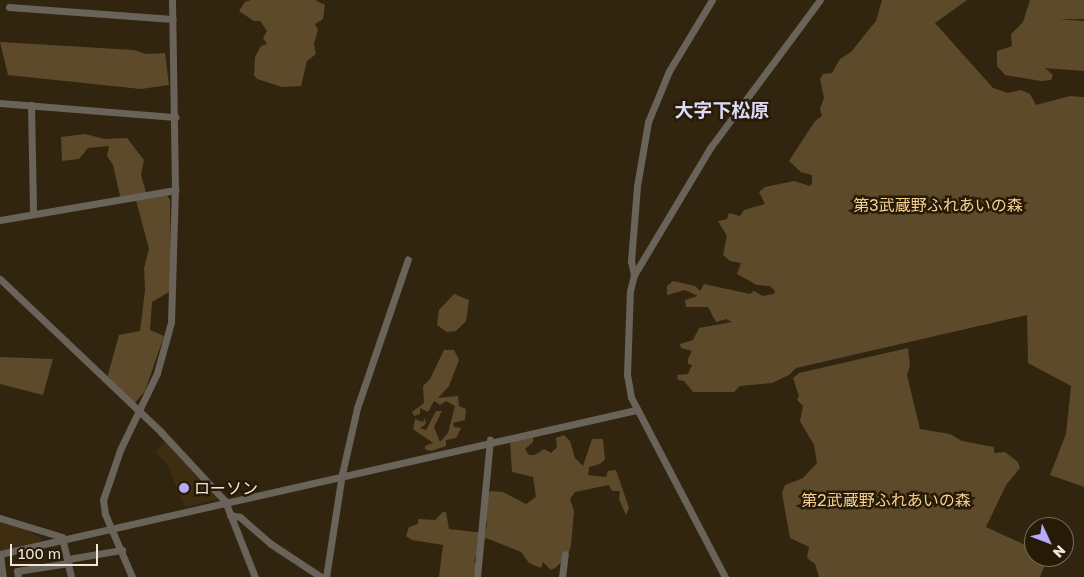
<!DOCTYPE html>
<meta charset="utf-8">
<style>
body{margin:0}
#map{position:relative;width:1084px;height:577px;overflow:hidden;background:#312510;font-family:"Golos Text","Noto Sans JP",sans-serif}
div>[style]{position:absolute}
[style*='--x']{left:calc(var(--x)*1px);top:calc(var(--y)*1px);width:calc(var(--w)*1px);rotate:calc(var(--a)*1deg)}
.built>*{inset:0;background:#3e2d11}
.green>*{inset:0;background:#5d4a2b}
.minor>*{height:7px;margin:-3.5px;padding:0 3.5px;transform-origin:3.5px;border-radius:3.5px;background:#6a6359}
.dots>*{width:14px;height:14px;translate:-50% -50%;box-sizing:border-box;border:2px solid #271b07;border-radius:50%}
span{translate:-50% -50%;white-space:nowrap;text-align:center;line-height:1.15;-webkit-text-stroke:5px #271b07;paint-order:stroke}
.park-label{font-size:16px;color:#f8d092}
.poi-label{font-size:16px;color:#f0e7db}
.left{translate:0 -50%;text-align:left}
.quarter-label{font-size:19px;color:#dbdaf7;font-weight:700}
.north{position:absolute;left:1024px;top:517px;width:50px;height:50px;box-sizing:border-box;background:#271b07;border:1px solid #776d5c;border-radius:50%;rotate:133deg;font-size:14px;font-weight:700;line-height:20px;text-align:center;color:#f0e7db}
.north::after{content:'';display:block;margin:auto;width:18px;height:22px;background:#b4acf9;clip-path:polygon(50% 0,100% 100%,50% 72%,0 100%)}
.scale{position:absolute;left:10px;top:544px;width:88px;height:22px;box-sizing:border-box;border:2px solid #f0e7db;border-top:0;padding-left:6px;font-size:15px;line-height:18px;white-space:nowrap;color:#f0e7db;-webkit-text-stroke:4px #271b07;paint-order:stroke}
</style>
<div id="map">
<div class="built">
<i style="clip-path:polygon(165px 442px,200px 479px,218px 499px,185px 507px,167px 464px,155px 452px)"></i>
<i style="clip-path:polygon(0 522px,23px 528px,42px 539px,42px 542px,0 551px)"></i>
</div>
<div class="green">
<i style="clip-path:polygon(251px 0,315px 0,325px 5px,323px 19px,315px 24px,318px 30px,314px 44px,316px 54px,307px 61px,301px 86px,282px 87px,257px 79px,254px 75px,255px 57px,261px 46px,267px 44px,263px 38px,267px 31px,260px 21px,254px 21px,239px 11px,245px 2px)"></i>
<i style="clip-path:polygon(882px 0,967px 0,935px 23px,993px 88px,1008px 93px,1021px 90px,1030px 94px,1036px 105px,1070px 96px,1084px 97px,1084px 487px,1050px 475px,1066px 434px,1071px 386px,1028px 363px,1027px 315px,796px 368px,789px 375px,772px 383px,740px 386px,734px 392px,693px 392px,684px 381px,678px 380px,677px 375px,688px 374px,692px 365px,688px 364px,688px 359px,692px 351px,681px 348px,680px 344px,693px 340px,699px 328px,732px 322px,726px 319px,716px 322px,708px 307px,686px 307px,685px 300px,698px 296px,685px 290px,667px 295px,667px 286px,673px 281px,695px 286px,700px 291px,704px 284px,750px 294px,754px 291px,763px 296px,774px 294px,775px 291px,770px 286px,757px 285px,737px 274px,741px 263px,730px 261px,723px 255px,727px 236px,718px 221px,727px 219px,729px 213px,740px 216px,744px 210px,765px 204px,759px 192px,765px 187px,794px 181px,810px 186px,812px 184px,812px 175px,801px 172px,789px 161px,815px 121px,822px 116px,820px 109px,824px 98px,820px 79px,823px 74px,832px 73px,840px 59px,851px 52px,867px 32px,876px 21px)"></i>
<i style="clip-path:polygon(1030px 0,1084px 0,1084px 19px,1059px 19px,1084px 21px,1084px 71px,1045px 68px,1053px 75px,1051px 80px,1041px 81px,1005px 75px,997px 66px,997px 51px,1012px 46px,1011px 34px,1023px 22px)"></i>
<i style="clip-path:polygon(0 42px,134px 50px,146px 54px,165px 53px,169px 85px,141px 89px,8px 75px)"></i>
<i style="clip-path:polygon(85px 134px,105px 139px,127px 138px,144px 160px,141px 175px,147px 196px,166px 194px,170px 200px,171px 291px,152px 302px,150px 330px,164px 336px,145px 391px,134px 404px,107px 378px,119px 335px,140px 331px,145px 290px,144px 268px,149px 249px,136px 200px,121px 200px,113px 165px,107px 156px,109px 146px,88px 148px,79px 159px,62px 161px,61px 137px)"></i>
<i style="clip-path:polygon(454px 294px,469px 300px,466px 321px,456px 331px,447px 332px,437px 325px,439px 310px)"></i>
<i style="clip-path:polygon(908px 348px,910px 366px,907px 375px,920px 429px,950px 434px,962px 441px,994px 447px,994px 453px,1005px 452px,1018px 462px,1020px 468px,1006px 485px,986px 527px,1034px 549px,1034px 557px,1048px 557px,1040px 577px,819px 577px,815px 564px,807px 558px,809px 547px,790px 538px,782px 493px,785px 485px,803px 478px,817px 463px,814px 445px,800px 421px,803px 406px,797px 400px,799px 396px,793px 378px,799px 373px)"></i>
<i style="clip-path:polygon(444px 350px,454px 350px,459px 360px,449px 386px,438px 398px,458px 396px,459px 406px,466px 409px,465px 420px,453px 423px,454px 427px,461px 428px,456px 438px,446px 440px,446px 446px,431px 451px,425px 449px,425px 446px,433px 443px,413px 429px,415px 419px,423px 422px,425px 418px,426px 424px,420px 428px,426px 430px,436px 411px,442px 411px,434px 427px,440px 442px,448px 433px,455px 406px,446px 401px,440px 405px,434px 401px,428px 412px,420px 408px,420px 414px,414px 416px,412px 412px,424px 403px,423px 386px,430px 379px)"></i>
<i style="clip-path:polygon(0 357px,53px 359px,43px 395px,0 384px)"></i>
<i style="clip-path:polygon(564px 435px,570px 441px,575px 458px,583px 466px,592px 439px,603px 439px,605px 459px,600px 464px,589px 467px,588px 475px,606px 477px,608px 471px,616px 470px,629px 508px,626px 515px,619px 499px,620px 491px,612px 491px,609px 485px,575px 492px,570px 499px,574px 511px,571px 546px,567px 557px,555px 568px,551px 570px,543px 562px,541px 568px,529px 563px,521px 552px,486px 538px,480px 543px,474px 562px,479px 567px,474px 577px,439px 577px,443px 545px,412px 540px,406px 536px,409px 527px,418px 524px,418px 519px,435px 520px,443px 512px,446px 512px,449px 529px,485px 533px,487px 525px,482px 498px,491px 491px,503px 492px,526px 504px,536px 497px,533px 477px,512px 472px,510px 440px,533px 436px,533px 442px,525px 449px,529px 455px,535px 455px,544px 449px,551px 453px,557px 447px,556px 438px)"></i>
</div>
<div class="minor">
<i style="--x:9;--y:7;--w:164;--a:4.2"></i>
<i style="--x:0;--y:103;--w:176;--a:4.6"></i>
<i style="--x:31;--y:105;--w:109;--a:88.9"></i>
<i style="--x:0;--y:220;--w:178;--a:-9.7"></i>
<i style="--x:634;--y:275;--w:14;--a:-102"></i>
<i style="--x:631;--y:261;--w:75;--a:-85.4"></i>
<i style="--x:637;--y:186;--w:65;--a:-80.2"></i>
<i style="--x:648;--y:122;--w:55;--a:-67.6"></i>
<i style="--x:669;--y:71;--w:83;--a:-58.8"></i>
<i style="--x:0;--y:279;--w:221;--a:43.5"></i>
<i style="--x:160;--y:431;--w:96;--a:47.1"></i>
<i style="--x:225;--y:501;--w:82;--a:68.5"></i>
<i style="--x:230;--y:515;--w:10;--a:11"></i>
<i style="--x:240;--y:517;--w:41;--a:41.1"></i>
<i style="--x:271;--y:544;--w:60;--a:33.4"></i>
<i style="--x:0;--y:518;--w:65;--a:17"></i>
<i style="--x:62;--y:537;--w:41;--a:77.3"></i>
<i style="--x:0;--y:554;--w:652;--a:-12.76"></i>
<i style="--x:0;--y:554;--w:23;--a:83"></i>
<i style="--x:68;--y:559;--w:55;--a:-9.5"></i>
<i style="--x:18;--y:577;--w:6;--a:-99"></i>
<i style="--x:17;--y:571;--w:52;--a:-8.9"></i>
<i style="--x:132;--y:577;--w:69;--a:-113.2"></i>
<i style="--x:105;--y:514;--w:14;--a:-98"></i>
<i style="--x:103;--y:500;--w:53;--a:-71.2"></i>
<i style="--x:120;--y:450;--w:85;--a:-64.3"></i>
<i style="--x:157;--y:373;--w:53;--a:-74.6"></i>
<i style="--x:171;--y:322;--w:132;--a:-88.3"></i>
<i style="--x:175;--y:190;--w:190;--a:-90.9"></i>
<i style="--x:326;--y:577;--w:104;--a:-81.2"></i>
<i style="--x:342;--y:474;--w:68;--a:-77.2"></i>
<i style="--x:357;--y:408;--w:157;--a:-71.1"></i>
<i style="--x:477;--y:577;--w:138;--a:-84.6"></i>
<i style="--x:562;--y:577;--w:23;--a:-83"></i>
<i style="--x:725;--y:577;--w:203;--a:-117.6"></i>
<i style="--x:631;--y:397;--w:22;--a:-100"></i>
<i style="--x:627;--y:375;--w:84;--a:-88"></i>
<i style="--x:630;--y:291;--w:16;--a:-76"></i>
<i style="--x:634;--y:275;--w:148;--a:-59.1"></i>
<i style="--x:710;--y:148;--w:184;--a:-53.4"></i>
</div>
<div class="dots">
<i style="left:184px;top:488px;background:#b4acf9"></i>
</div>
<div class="park-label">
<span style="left:938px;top:205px">第3武蔵野ふれあいの森</span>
<span style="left:886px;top:500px">第2武蔵野ふれあいの森</span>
</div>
<div class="poi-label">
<span class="left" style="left:194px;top:488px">ローソン</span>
</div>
<div class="quarter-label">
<span style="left:722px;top:110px">大字下松原</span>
</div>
<div class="north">N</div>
<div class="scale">100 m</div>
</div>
